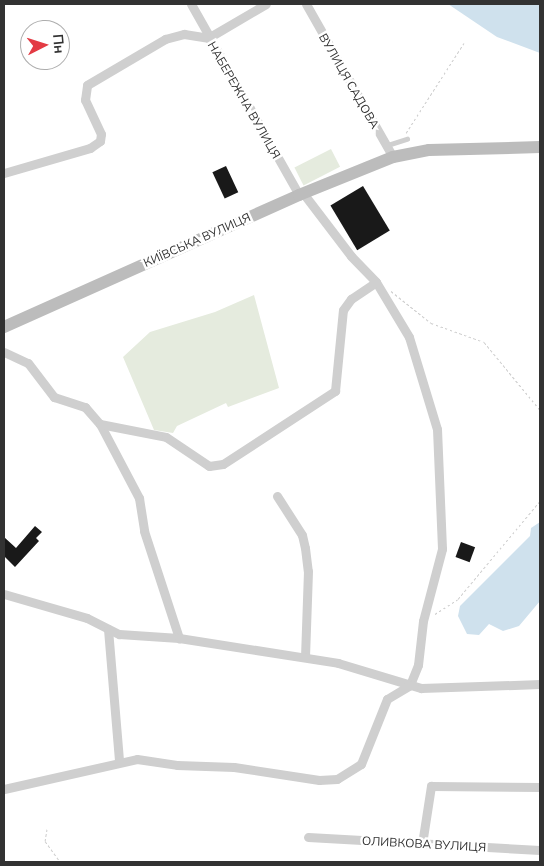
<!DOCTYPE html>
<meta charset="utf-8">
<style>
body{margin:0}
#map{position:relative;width:544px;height:866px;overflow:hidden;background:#fff;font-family:Mulish,sans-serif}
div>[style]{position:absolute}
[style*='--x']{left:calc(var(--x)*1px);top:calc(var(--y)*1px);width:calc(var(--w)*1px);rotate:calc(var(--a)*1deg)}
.green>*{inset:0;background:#e5ebde;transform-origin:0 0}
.water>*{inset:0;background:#cfe1ed}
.building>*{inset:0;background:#191919;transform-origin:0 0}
.path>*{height:1px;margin-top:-0.5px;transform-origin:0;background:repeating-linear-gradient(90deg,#ccc 0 2.5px,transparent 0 5px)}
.lane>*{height:4.5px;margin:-2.25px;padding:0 2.25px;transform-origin:2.25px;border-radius:2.25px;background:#cfcfcf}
.street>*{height:9px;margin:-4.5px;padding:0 4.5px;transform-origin:4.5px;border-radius:4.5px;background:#cfcfcf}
.secondary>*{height:12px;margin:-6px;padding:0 6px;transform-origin:6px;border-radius:6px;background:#bcbcbc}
span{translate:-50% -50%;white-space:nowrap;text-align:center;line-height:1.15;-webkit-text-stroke:5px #fff;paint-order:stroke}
.street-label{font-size:12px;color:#323232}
.frame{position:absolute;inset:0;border:5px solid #323232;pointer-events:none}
.north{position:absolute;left:20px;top:20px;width:50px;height:50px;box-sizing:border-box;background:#fff;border:1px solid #adadad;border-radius:50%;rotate:85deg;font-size:14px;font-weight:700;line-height:20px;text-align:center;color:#323232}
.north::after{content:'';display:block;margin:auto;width:18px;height:22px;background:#e33b44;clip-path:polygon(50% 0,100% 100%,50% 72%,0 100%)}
</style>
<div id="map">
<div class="green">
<i style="left:331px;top:149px;width:20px;height:41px;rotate:63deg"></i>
<i style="clip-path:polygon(254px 295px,279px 388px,228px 407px,226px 403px,177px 426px,173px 433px,154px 430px,123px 357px,150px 332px,215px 312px)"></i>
</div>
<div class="water">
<i style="clip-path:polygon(448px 4px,540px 4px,540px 53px,497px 37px)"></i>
<i style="clip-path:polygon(540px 522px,540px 601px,519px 626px,503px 631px,489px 624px,479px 635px,467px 634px,458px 616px,460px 606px,530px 536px,531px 528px)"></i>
</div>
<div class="building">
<i style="left:226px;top:166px;width:29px;height:15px;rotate:65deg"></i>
<i style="left:363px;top:186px;width:52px;height:38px;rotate:59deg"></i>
<i style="clip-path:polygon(35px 526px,42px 532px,36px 538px,39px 541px,15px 567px,4px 556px,4px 537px,16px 548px)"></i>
<i style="left:461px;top:542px;width:15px;height:16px;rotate:20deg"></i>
</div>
<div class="path">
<i style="--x:406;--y:133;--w:107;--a:-57.2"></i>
<i style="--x:391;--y:291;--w:51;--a:38.7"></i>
<i style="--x:431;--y:323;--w:56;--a:19.7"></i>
<i style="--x:484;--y:342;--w:88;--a:50.5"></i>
<i style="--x:435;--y:614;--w:27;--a:-33"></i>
<i style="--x:458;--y:599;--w:128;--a:-50.1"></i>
<i style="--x:47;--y:829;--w:12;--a:99"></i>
<i style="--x:45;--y:841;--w:26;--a:54"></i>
</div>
<div class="lane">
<i style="--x:388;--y:145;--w:20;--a:-18"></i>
</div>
<div class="street">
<i style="--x:191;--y:4;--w:219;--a:60.5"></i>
<i style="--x:306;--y:4;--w:176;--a:60.4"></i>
<i style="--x:208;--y:38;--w:67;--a:-30.4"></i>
<i style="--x:4;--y:173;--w:90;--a:-16.2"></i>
<i style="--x:90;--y:148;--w:12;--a:-35"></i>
<i style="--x:100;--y:141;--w:7;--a:-82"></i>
<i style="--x:101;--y:134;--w:38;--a:-115"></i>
<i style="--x:85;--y:100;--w:15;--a:-82"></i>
<i style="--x:87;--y:85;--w:91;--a:-30.5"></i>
<i style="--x:165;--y:39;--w:20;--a:-15"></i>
<i style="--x:184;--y:34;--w:24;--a:9"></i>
<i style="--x:303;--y:193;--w:79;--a:52.7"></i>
<i style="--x:351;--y:256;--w:36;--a:46"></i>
<i style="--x:376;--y:282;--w:64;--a:59"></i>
<i style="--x:409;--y:337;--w:96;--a:73.1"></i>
<i style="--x:437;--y:429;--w:120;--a:87.6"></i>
<i style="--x:442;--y:549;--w:74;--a:104.8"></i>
<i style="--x:423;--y:621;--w:44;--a:96.5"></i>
<i style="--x:418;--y:665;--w:22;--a:112"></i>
<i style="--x:4;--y:352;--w:26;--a:25"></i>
<i style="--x:28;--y:363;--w:43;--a:52.6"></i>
<i style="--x:54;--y:397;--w:33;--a:18"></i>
<i style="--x:85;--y:407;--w:23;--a:49"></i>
<i style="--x:100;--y:424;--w:84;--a:62.2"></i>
<i style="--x:139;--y:498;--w:33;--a:81"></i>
<i style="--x:144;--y:531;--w:113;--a:71.9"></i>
<i style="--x:100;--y:424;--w:67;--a:11.1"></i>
<i style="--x:166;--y:437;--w:52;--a:34"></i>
<i style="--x:209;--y:466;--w:14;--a:-8"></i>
<i style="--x:223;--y:464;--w:134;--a:-33.1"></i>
<i style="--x:335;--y:391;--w:81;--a:-84.4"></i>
<i style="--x:343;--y:310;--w:14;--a:-54"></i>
<i style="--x:351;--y:299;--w:30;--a:-34"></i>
<i style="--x:277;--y:496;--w:46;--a:57.3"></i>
<i style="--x:302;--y:535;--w:13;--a:77"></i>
<i style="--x:305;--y:548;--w:23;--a:83"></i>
<i style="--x:308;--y:571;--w:86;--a:92"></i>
<i style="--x:4;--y:594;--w:86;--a:16.1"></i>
<i style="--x:87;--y:618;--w:36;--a:27"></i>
<i style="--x:119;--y:634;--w:60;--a:3.8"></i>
<i style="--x:179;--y:638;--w:161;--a:8.9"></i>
<i style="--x:338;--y:663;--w:87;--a:16.8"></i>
<i style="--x:421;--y:688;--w:119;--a:-1.9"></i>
<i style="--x:108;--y:629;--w:132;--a:85.2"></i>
<i style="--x:4;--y:789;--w:136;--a:-12.7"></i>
<i style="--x:137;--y:759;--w:40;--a:8.5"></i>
<i style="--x:177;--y:765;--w:57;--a:2"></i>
<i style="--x:234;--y:767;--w:86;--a:8.7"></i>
<i style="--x:319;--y:780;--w:18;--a:-3"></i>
<i style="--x:337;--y:779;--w:28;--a:-32"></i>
<i style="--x:361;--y:764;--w:70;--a:-68.2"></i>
<i style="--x:387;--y:699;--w:27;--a:-31"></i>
<i style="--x:308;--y:837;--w:232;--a:3.2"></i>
<i style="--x:422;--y:844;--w:59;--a:-81.2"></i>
<i style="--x:431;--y:786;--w:109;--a:0.5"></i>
</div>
<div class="secondary">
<i style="--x:4;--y:327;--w:323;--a:-24.1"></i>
<i style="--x:299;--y:195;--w:101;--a:-22"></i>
<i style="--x:393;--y:157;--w:37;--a:-11"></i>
<i style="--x:429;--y:150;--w:111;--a:-1.5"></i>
</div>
<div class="street-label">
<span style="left:349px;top:81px;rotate:60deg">ВУЛИЦЯ САДОВА</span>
<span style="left:244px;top:100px;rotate:60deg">НАБЕРЕЖНА ВУЛИЦЯ</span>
<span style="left:197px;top:240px;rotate:-24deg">КИЇВСЬКА ВУЛИЦЯ</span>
<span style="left:424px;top:844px;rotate:3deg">ОЛИВКОВА ВУЛИЦЯ</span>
</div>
<div class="frame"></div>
<div class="north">Пн</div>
</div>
